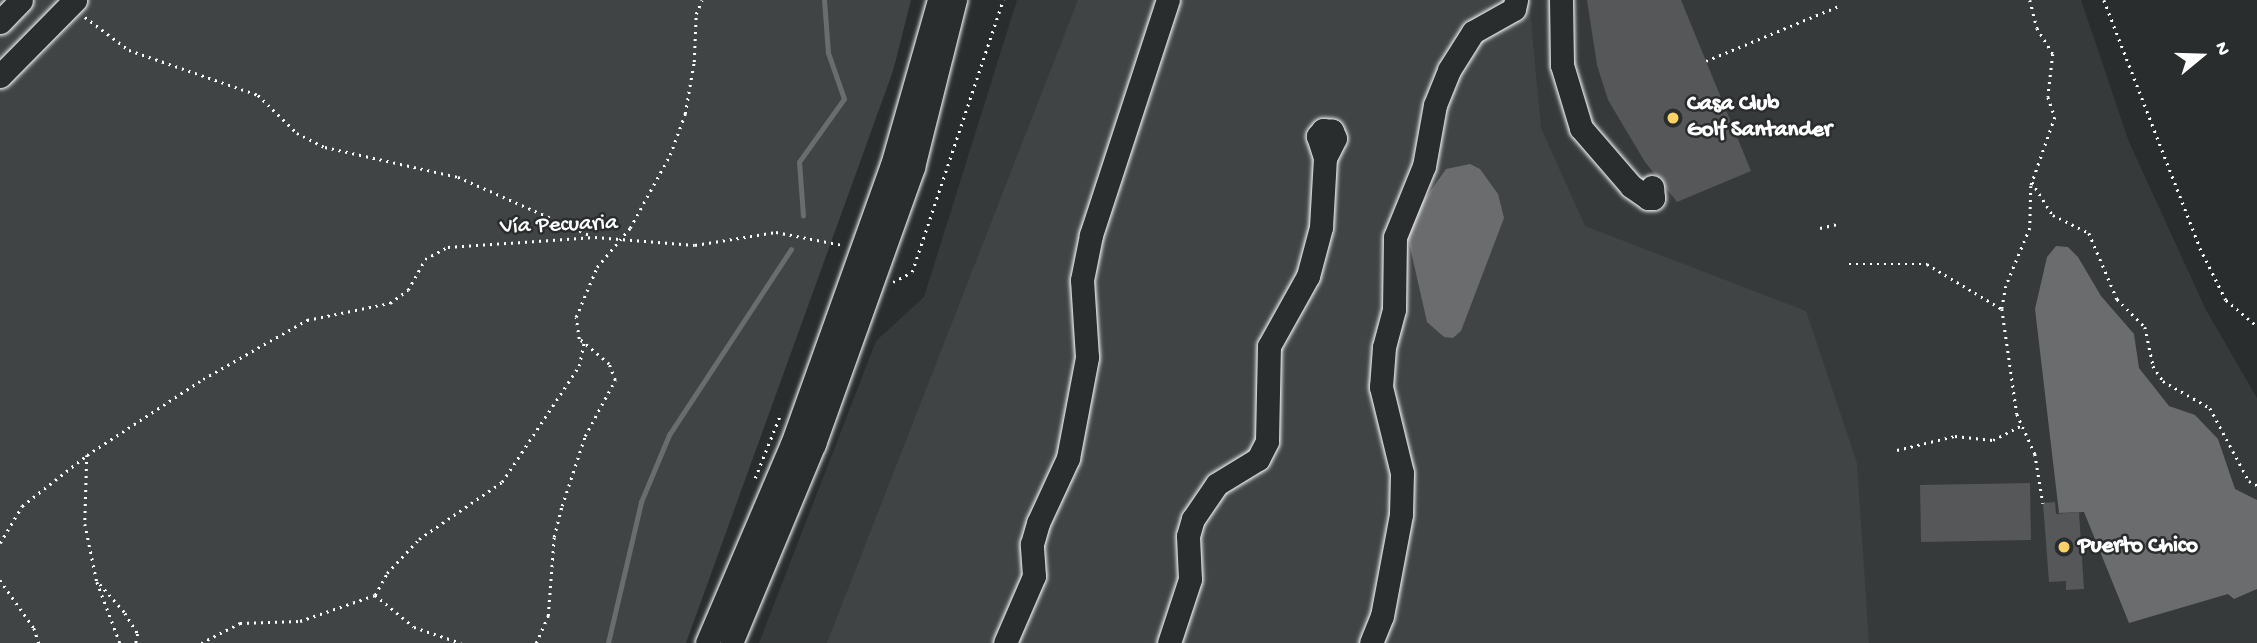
<!DOCTYPE html>
<meta charset="utf-8">
<style>
body{margin:0}
#map{position:relative;width:2257px;height:643px;overflow:hidden;background:#2a2d2e;font-family:"Gochi Hand",sans-serif}
div>[style]{position:absolute}
[style*='--x']{left:calc(var(--x)*1px);top:calc(var(--y)*1px);width:calc(var(--w)*1px);rotate:calc(var(--a)*1deg)}
.built>*{inset:0;background:#373a3b}
.green>*{inset:0;background:#414445}
.water>*{inset:0;background:#6a6c6d}
.stream>*{height:4.5px;margin:-2.25px;padding:0 2.25px;transform-origin:2.25px;border-radius:2.25px;background:#6a6c6d}
.building>*{inset:0;background:#555758;transform-origin:0 0}
.path>*{height:2.5px;margin-top:-1.25px;transform-origin:0;background:repeating-linear-gradient(90deg,#fff 0 2px,transparent 0 7px)}
.roads{filter:drop-shadow(0 0 2px #fff) drop-shadow(0 0 2px #fff)}
.minor>*{height:23px;margin:-11.5px;padding:0 11.5px;transform-origin:11.5px;border-radius:11.5px;background:#2a2d2e}
.dots>*{width:19px;height:19px;translate:-50% -50%;box-sizing:border-box;border:4px solid #2a2d2e;border-radius:50%}
span{translate:-50% -50%;white-space:nowrap;text-align:center;line-height:1.15;-webkit-text-stroke:5px #2a2d2e;paint-order:stroke}
.poi-label{font-size:23px;color:#fff;font-weight:700}
.left{translate:0 -50%;text-align:left}
.street-label{font-size:23px;color:#fff}
.north{position:absolute;left:2166px;top:21px;width:70px;height:70px;-webkit-text-stroke:5px #2a2d2e;paint-order:stroke;rotate:71deg;font-size:19px;font-weight:700;line-height:28px;text-align:center;color:#fff}
.north::after{content:'';display:block;margin:auto;width:24px;height:32px;background:#fff;clip-path:polygon(50% 0,100% 100%,50% 72%,0 100%)}
</style>
<div id="map">
<div class="built">
<i style="clip-path:polygon(1017px 0,2081px 0,2129px 142px,2206px 310px,2257px 398px,2257px 643px,759px 643px,876px 341px,924px 297px)"></i>
</div>
<div class="green">
<i style="clip-path:polygon(0 0,911px 0,893px 71px,686px 643px,0 643px)"></i>
<i style="clip-path:polygon(1078px 0,1529px 0,1541px 128px,1585px 226px,1806px 311px,1857px 463px,1869px 643px,827px 643px)"></i>
</div>
<div class="water">
<i style="clip-path:polygon(1470px 164px,1480px 169px,1498px 194px,1504px 218px,1461px 331px,1453px 338px,1444px 337px,1427px 322px,1408px 238px,1415px 213px,1446px 169px)"></i>
<i style="clip-path:polygon(2056px 246px,2068px 247px,2078px 257px,2101px 296px,2134px 334px,2139px 368px,2169px 406px,2195px 415px,2218px 439px,2235px 489px,2257px 500px,2257px 589px,2234px 599px,2228px 594px,2129px 623px,2084px 512px,2059px 513px,2035px 309px,2047px 257px)"></i>
</div>
<div class="stream">
<i style="--x:803;--y:216;--w:54;--a:-94.2"></i>
<i style="--x:799;--y:162;--w:77;--a:-54.5"></i>
<i style="--x:844;--y:99;--w:49;--a:-109.2"></i>
<i style="--x:828;--y:53;--w:53;--a:-94.3"></i>
<i style="--x:608;--y:643;--w:145;--a:-76.8"></i>
<i style="--x:641;--y:502;--w:73;--a:-67.3"></i>
<i style="--x:669;--y:435;--w:222;--a:-56.7"></i>
</div>
<div class="building">
<i style="clip-path:polygon(1587px 0,1681px 0,1751px 171px,1677px 202px,1645px 162px,1608px 100px,1597px 65px)"></i>
<i style="left:2030px;top:483px;width:57px;height:110px;rotate:89deg"></i>
<i style="clip-path:polygon(2055px 502px,2056px 514px,2079px 512px,2084px 589px,2066px 590px,2066px 581px,2049px 582px,2043px 503px)"></i>
</div>
<div class="path">
<i style="--x:2030;--y:0;--w:29;--a:76"></i>
<i style="--x:2037;--y:28;--w:31;--a:58"></i>
<i style="--x:2053;--y:54;--w:43;--a:96.6"></i>
<i style="--x:2048;--y:97;--w:21;--a:71"></i>
<i style="--x:2055;--y:117;--w:73;--a:109.2"></i>
<i style="--x:2031;--y:186;--w:42;--a:91.4"></i>
<i style="--x:2030;--y:228;--w:63;--a:112.5"></i>
<i style="--x:2006;--y:286;--w:23;--a:100"></i>
<i style="--x:2002;--y:309;--w:106;--a:81.9"></i>
<i style="--x:2017;--y:414;--w:44;--a:65.8"></i>
<i style="--x:2035;--y:454;--w:50;--a:80.7"></i>
<i style="--x:2104;--y:0;--w:266;--a:68.8"></i>
<i style="--x:2200;--y:248;--w:58;--a:63.4"></i>
<i style="--x:2226;--y:300;--w:40;--a:40"></i>
<i style="--x:85;--y:17;--w:55;--a:36.9"></i>
<i style="--x:129;--y:50;--w:137;--a:19.2"></i>
<i style="--x:258;--y:95;--w:54;--a:44.3"></i>
<i style="--x:297;--y:133;--w:31;--a:27"></i>
<i style="--x:325;--y:147;--w:136;--a:12.7"></i>
<i style="--x:458;--y:177;--w:146;--a:23.8"></i>
<i style="--x:1706;--y:61;--w:146;--a:-22.5"></i>
<i style="--x:2032;--y:182;--w:39;--a:58"></i>
<i style="--x:2053;--y:215;--w:40;--a:26.6"></i>
<i style="--x:2089;--y:233;--w:72;--a:67"></i>
<i style="--x:2117;--y:299;--w:40;--a:45"></i>
<i style="--x:2145;--y:327;--w:40;--a:78"></i>
<i style="--x:2153;--y:366;--w:18;--a:56"></i>
<i style="--x:2163;--y:381;--w:54;--a:29.9"></i>
<i style="--x:2210;--y:408;--w:83;--a:61.9"></i>
<i style="--x:2249;--y:481;--w:9;--a:27"></i>
<i style="--x:1820;--y:228;--w:18;--a:-13"></i>
<i style="--x:1849;--y:264;--w:78;--a:0"></i>
<i style="--x:1927;--y:264;--w:87;--a:31"></i>
<i style="--x:893;--y:282;--w:21;--a:-28"></i>
<i style="--x:912;--y:272;--w:287;--a:-71.5"></i>
<i style="--x:1897;--y:450;--w:60;--a:-13.6"></i>
<i style="--x:1955;--y:436;--w:38;--a:6"></i>
<i style="--x:1993;--y:440;--w:33;--a:-27"></i>
<i style="--x:87;--y:455;--w:69;--a:91.7"></i>
<i style="--x:85;--y:524;--w:59;--a:78.3"></i>
<i style="--x:97;--y:582;--w:65;--a:69.3"></i>
<i style="--x:755;--y:478;--w:70;--a:-68.2"></i>
<i style="--x:0;--y:543;--w:43;--a:-59.3"></i>
<i style="--x:22;--y:506;--w:83;--a:-38.1"></i>
<i style="--x:87;--y:455;--w:139;--a:-33.2"></i>
<i style="--x:203;--y:379;--w:120;--a:-29.6"></i>
<i style="--x:307;--y:320;--w:85;--a:-11.6"></i>
<i style="--x:390;--y:303;--w:22;--a:-36"></i>
<i style="--x:408;--y:290;--w:35;--a:-61"></i>
<i style="--x:425;--y:259;--w:26;--a:-28"></i>
<i style="--x:448;--y:247;--w:147;--a:-3.9"></i>
<i style="--x:595;--y:237;--w:100;--a:4.6"></i>
<i style="--x:695;--y:245;--w:82;--a:-9.1"></i>
<i style="--x:776;--y:232;--w:67;--a:11.1"></i>
<i style="--x:0;--y:580;--w:59;--a:54.7"></i>
<i style="--x:34;--y:628;--w:16;--a:72"></i>
<i style="--x:100;--y:584;--w:38;--a:49"></i>
<i style="--x:125;--y:613;--w:25;--a:58"></i>
<i style="--x:138;--y:634;--w:9;--a:103"></i>
<i style="--x:375;--y:595;--w:50;--a:39.4"></i>
<i style="--x:414;--y:627;--w:50;--a:18.8"></i>
<i style="--x:201;--y:643;--w:44;--a:-27.1"></i>
<i style="--x:240;--y:623;--w:60;--a:-1.9"></i>
<i style="--x:300;--y:621;--w:79;--a:-19.1"></i>
<i style="--x:375;--y:595;--w:25;--a:-61"></i>
<i style="--x:387;--y:573;--w:47;--a:-46.7"></i>
<i style="--x:419;--y:539;--w:101;--a:-34.5"></i>
<i style="--x:502;--y:482;--w:139;--a:-56.4"></i>
<i style="--x:579;--y:366;--w:24;--a:-78"></i>
<i style="--x:536;--y:643;--w:30;--a:-66"></i>
<i style="--x:548;--y:616;--w:79;--a:-85.7"></i>
<i style="--x:554;--y:537;--w:32;--a:-76"></i>
<i style="--x:562;--y:506;--w:74;--a:-71.8"></i>
<i style="--x:585;--y:436;--w:64;--a:-61.8"></i>
<i style="--x:615;--y:380;--w:17;--a:-111"></i>
<i style="--x:609;--y:364;--w:39;--a:-140"></i>
<i style="--x:579;--y:339;--w:22;--a:-98"></i>
<i style="--x:576;--y:317;--w:54;--a:-67.2"></i>
<i style="--x:597;--y:267;--w:51;--a:-49.8"></i>
<i style="--x:630;--y:228;--w:83;--a:-61.3"></i>
<i style="--x:670;--y:155;--w:44;--a:-69.9"></i>
<i style="--x:685;--y:114;--w:53;--a:-80.2"></i>
<i style="--x:694;--y:62;--w:48;--a:-87.6"></i>
<i style="--x:696;--y:14;--w:15;--a:-67"></i>
</div>
<div class="roads">
<div class="minor">
<i style="--x:1561;--y:0;--w:65;--a:89.1"></i>
<i style="--x:1562;--y:65;--w:66;--a:73.2"></i>
<i style="--x:1581;--y:128;--w:77;--a:49.2"></i>
<i style="--x:1631;--y:186;--w:21;--a:35"></i>
<i style="--x:1648;--y:198;--w:5;--a:0"></i>
<i style="--x:1653;--y:198;--w:11;--a:-95"></i>
<i style="--x:0;--y:22;--w:30;--a:-46"></i>
<i style="--x:0;--y:76;--w:107;--a:-45.4"></i>
<i style="--x:707;--y:643;--w:216;--a:-66.9"></i>
<i style="--x:792;--y:444;--w:296;--a:-70.3"></i>
<i style="--x:892;--y:165;--w:172;--a:-74.1"></i>
<i style="--x:731;--y:643;--w:216;--a:-67.4"></i>
<i style="--x:814;--y:444;--w:294;--a:-70.3"></i>
<i style="--x:913;--y:167;--w:172;--a:-75.9"></i>
<i style="--x:1005;--y:643;--w:73;--a:-66.6"></i>
<i style="--x:1034;--y:576;--w:32;--a:-94"></i>
<i style="--x:1032;--y:544;--w:22;--a:-74"></i>
<i style="--x:1038;--y:523;--w:72;--a:-65.2"></i>
<i style="--x:1068;--y:458;--w:103;--a:-79.3"></i>
<i style="--x:1087;--y:357;--w:77;--a:-93.7"></i>
<i style="--x:1082;--y:280;--w:46;--a:-78.7"></i>
<i style="--x:1091;--y:235;--w:247;--a:-71.9"></i>
<i style="--x:1169;--y:643;--w:67;--a:-71.8"></i>
<i style="--x:1190;--y:579;--w:43;--a:-92.7"></i>
<i style="--x:1188;--y:536;--w:18;--a:-74"></i>
<i style="--x:1193;--y:519;--w:42;--a:-55.6"></i>
<i style="--x:1217;--y:484;--w:48;--a:-31.4"></i>
<i style="--x:1258;--y:459;--w:20;--a:-63"></i>
<i style="--x:1267;--y:441;--w:95;--a:-88.8"></i>
<i style="--x:1269;--y:346;--w:80;--a:-60.9"></i>
<i style="--x:1308;--y:276;--w:51;--a:-75.1"></i>
<i style="--x:1321;--y:227;--w:69;--a:-86.7"></i>
<i style="--x:1325;--y:158;--w:22;--a:-63"></i>
<i style="--x:1335;--y:138;--w:8;--a:-113"></i>
<i style="--x:1332;--y:131;--w:9;--a:-174"></i>
<i style="--x:1323;--y:130;--w:8;--a:130"></i>
<i style="--x:1318;--y:136;--w:23;--a:72"></i>
<i style="--x:1371;--y:643;--w:29;--a:-68"></i>
<i style="--x:1382;--y:616;--w:104;--a:-79.4"></i>
<i style="--x:1401;--y:514;--w:41;--a:-88.6"></i>
<i style="--x:1402;--y:473;--w:89;--a:-103.7"></i>
<i style="--x:1381;--y:387;--w:40;--a:-85.7"></i>
<i style="--x:1384;--y:347;--w:39;--a:-75"></i>
<i style="--x:1394;--y:309;--w:72;--a:-89.2"></i>
<i style="--x:1395;--y:237;--w:77;--a:-67.8"></i>
<i style="--x:1424;--y:166;--w:62;--a:-79.8"></i>
<i style="--x:1435;--y:105;--w:38;--a:-68"></i>
<i style="--x:1449;--y:70;--w:45;--a:-57.7"></i>
<i style="--x:1473;--y:32;--w:47;--a:-29.3"></i>
<i style="--x:1514;--y:9;--w:9;--a:-77"></i>
</div>
</div>
<div class="dots">
<i style="left:1673px;top:118px;background:#ffd166"></i>
<i style="left:2064px;top:547px;background:#ffd166"></i>
</div>
<div class="poi-label">
<span class="left" style="left:1687px;top:118px">Casa Club<br>Golf Santander</span>
<span class="left" style="left:2078px;top:547px">Puerto Chico</span>
</div>
<div class="street-label">
<span style="left:559px;top:226px;rotate:-2deg">Vía Pecuaria</span>
</div>
<div class="north">N</div>
</div>
